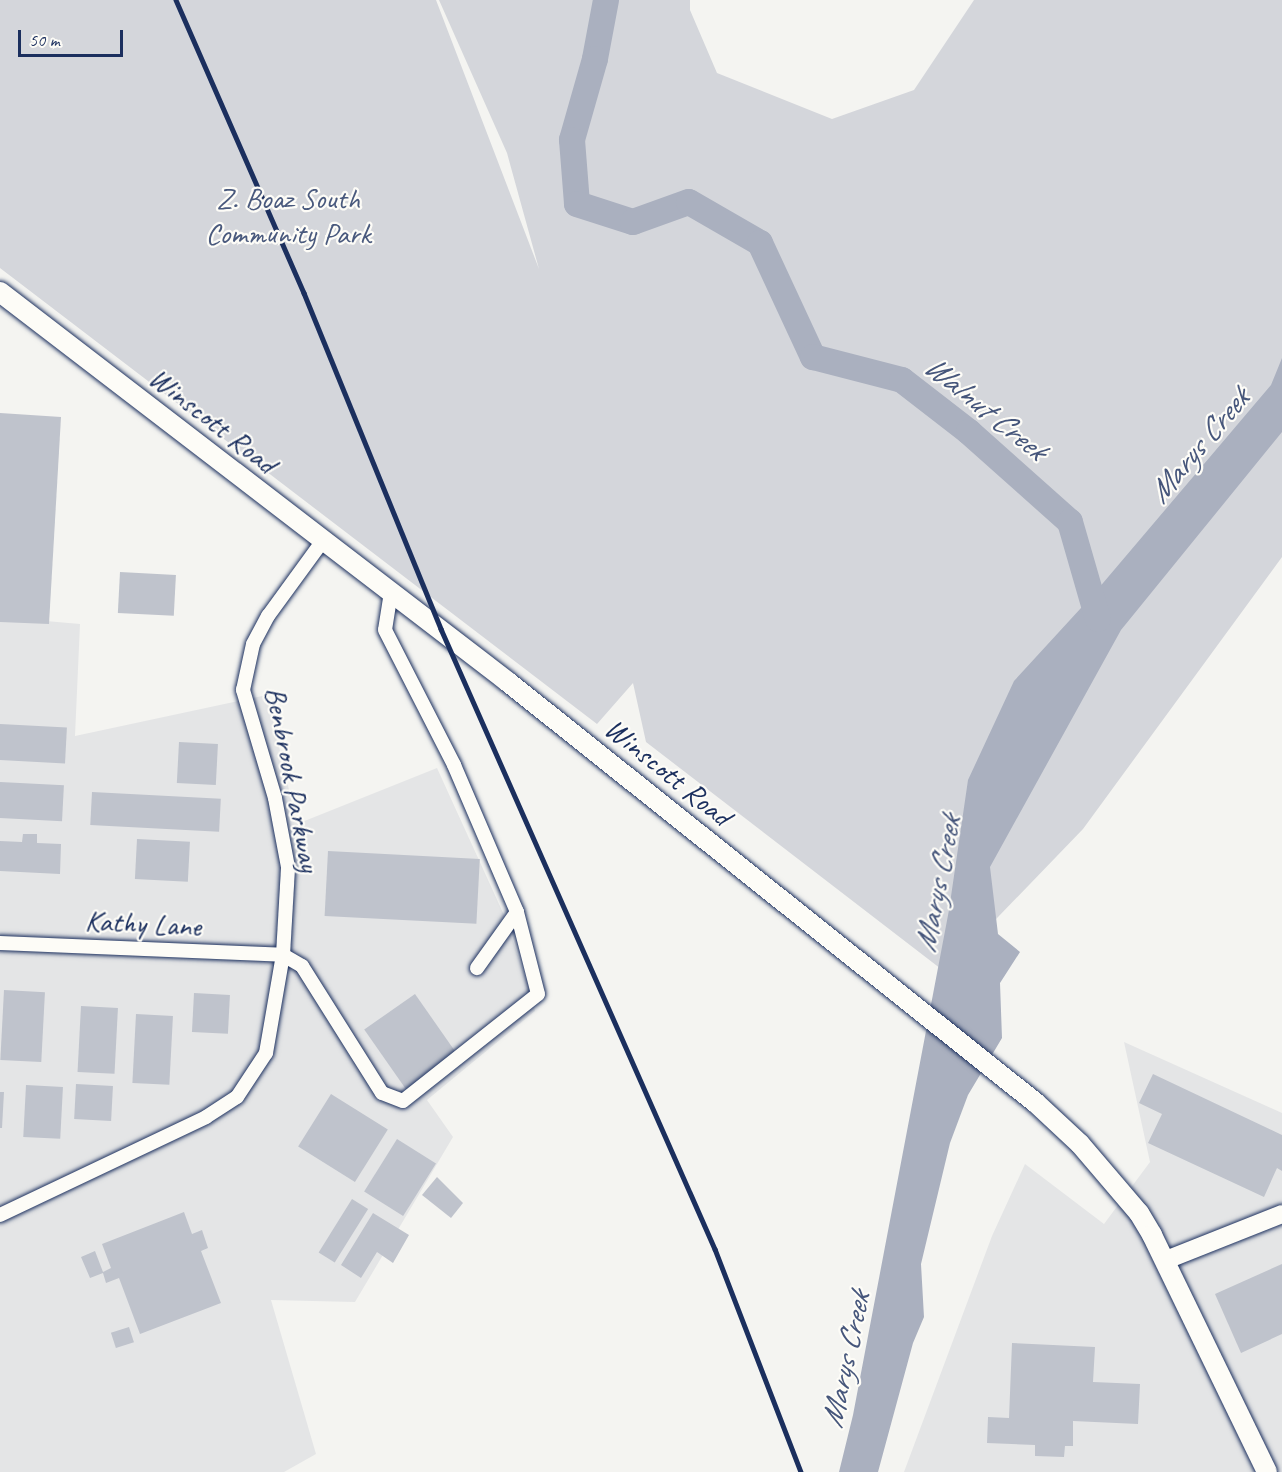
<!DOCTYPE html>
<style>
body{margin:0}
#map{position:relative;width:1282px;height:1472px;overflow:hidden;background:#f4f4f1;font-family:Caveat,sans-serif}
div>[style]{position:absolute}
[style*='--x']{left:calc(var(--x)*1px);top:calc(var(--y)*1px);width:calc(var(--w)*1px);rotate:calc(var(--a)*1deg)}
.built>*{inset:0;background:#e4e5e6}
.green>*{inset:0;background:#d4d6db}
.water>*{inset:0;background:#aab0bf}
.river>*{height:26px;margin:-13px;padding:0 13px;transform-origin:13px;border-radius:13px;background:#aab0bf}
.building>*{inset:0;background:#bfc3cc;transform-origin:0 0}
.roads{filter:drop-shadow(0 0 2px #1b2f5e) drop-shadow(0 0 2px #1b2f5e)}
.minor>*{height:14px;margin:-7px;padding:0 7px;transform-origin:7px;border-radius:7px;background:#fdfcf7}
.tertiary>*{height:18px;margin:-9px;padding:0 9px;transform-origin:9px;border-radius:9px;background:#fdfcf7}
.secondary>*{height:20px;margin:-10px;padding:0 10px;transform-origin:10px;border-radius:10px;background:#fdfcf7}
.rail>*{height:4.5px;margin:-2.25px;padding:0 2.25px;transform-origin:2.25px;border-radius:2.25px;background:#1b2f5e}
span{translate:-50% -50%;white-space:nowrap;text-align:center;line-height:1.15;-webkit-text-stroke:4.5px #fdfcf7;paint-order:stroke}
.park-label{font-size:30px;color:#49597d}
.street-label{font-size:30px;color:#1b2f5e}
.water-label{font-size:32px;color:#46567b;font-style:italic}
.scale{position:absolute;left:18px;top:30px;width:105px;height:27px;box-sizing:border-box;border:3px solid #1b2f5e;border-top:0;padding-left:8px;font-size:18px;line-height:21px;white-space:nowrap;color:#1b2f5e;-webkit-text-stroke:4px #fdfcf7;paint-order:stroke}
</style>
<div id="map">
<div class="built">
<i style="clip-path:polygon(0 617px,80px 624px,75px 736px,267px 695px,297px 824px,437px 768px,504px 915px,528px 985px,535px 1011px,427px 1100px,453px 1137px,355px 1302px,271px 1300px,316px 1454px,284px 1472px,0 1472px)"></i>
<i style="clip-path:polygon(1124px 1042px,1282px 1113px,1282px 1472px,904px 1472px,992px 1236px,1025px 1164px,1104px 1224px,1150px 1162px)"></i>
</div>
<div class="green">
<i style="clip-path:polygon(0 0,436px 0,539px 269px,507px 153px,439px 0,690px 0,690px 10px,717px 73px,832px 119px,914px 90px,974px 0,1282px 0,1282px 557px,1083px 829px,945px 972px,646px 742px,633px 683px,597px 724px,0 268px)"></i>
</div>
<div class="water">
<i style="clip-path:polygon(1282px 358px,1282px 432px,1121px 630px,990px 867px,998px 934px,1020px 952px,1000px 983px,1002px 1038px,968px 1095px,950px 1143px,921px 1264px,924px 1317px,913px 1343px,878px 1472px,839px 1472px,853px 1415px,949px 910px,968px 780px,1014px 681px,1092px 596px,1271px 385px)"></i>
</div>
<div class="river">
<i style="--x:606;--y:0;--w:60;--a:100.6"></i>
<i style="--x:595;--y:59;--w:84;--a:105.9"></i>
<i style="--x:572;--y:140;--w:64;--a:85.5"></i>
<i style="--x:577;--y:204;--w:59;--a:17.8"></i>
<i style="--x:633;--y:222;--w:59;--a:-19.7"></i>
<i style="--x:689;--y:202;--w:82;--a:30"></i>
<i style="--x:760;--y:243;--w:126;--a:65.1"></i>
<i style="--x:813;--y:357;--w:92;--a:14.5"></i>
<i style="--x:902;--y:380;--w:85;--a:37.8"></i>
<i style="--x:969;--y:432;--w:135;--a:41.7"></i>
<i style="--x:1070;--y:522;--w:101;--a:73.9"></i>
</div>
<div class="building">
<i style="clip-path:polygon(0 413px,61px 417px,49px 624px,0 622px)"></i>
<i style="left:120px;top:572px;width:56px;height:41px;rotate:3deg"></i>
<i style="left:0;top:724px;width:67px;height:36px;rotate:3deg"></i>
<i style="left:179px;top:742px;width:39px;height:41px;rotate:3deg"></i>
<i style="left:0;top:782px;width:64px;height:36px;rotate:3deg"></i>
<i style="left:92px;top:792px;width:129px;height:33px;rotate:3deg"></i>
<i style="clip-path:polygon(23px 834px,37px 834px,37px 843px,61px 844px,60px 874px,0 871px,0 841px,22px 842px)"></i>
<i style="left:137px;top:839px;width:53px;height:40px;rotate:3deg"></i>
<i style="left:328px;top:851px;width:152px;height:65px;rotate:3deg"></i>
<i style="left:4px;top:990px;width:41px;height:70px;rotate:3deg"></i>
<i style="left:194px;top:993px;width:36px;height:39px;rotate:3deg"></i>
<i style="left:415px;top:994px;width:78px;height:62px;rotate:55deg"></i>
<i style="left:81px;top:1006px;width:37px;height:66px;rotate:3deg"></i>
<i style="left:136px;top:1014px;width:37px;height:69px;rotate:3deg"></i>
<i style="clip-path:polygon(1153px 1074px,1282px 1135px,1282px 1171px,1277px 1168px,1264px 1197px,1148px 1143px,1162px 1114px,1139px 1103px)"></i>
<i style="left:76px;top:1084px;width:37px;height:35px;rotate:3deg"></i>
<i style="left:26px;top:1085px;width:37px;height:52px;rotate:3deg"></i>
<i style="clip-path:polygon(0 1092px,4px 1092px,2px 1128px,0 1128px)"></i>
<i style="left:331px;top:1094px;width:67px;height:62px;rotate:32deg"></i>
<i style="left:397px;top:1139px;width:46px;height:62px;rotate:32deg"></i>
<i style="clip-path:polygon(437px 1177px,463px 1203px,451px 1218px,422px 1195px)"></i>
<i style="left:352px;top:1199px;width:19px;height:63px;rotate:32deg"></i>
<i style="clip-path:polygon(184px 1212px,192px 1234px,202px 1230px,208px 1248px,201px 1251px,221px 1303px,140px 1334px,119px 1278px,106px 1283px,103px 1273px,90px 1278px,81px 1257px,95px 1251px,103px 1272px,111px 1268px,102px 1244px)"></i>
<i style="clip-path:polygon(373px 1213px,409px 1235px,393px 1263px,377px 1252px,361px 1278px,341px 1265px)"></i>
<i style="clip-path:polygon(1282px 1264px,1282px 1334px,1241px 1353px,1215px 1294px)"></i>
<i style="left:129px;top:1327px;width:16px;height:19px;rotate:72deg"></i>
<i style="clip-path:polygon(1012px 1343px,1095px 1347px,1093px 1382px,1140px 1384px,1138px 1424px,1073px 1421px,1073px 1446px,1065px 1446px,1064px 1457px,1035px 1456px,1035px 1445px,987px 1443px,988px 1417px,1009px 1418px)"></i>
</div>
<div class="roads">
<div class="minor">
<i style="--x:391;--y:592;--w:38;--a:99"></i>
<i style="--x:385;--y:630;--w:152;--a:62.9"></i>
<i style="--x:454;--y:765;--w:160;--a:66.8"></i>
<i style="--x:517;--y:912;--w:69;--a:125.5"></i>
<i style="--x:0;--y:943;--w:283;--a:2.4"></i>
<i style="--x:283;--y:955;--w:22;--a:30"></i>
<i style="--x:302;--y:966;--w:150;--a:57.8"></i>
<i style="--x:382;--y:1093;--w:22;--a:21"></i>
<i style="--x:403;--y:1101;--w:172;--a:-38.4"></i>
<i style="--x:538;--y:994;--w:85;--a:-104.4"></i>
<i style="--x:0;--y:1215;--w:228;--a:-25.4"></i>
<i style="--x:206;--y:1117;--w:37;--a:-33"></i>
<i style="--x:237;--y:1097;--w:53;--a:-56.6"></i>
<i style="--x:266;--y:1053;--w:99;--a:-80.2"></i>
<i style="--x:283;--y:955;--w:88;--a:-86.7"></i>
<i style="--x:288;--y:867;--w:70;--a:-100.7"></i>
<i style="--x:275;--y:798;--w:113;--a:-106.5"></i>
<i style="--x:243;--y:690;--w:47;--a:-77.7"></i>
<i style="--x:253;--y:644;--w:32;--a:-62"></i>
<i style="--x:268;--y:616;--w:92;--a:-53.9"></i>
</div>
<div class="tertiary">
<i style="--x:1166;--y:1260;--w:125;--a:-21.6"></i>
</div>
<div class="secondary">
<i style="--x:0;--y:292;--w:640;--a:37.51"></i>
<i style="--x:508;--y:682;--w:675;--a:38.57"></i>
<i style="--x:1036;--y:1103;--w:60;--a:43"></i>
<i style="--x:1080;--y:1144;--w:91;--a:49.5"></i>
<i style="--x:1139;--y:1213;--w:26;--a:59"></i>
<i style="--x:1152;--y:1235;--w:263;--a:64.1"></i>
</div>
</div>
<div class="rail">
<i style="--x:176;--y:0;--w:320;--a:66.4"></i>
<i style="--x:304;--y:293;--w:363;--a:67.8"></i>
<i style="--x:441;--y:629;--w:678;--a:66.16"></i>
<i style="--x:715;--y:1249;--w:239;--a:68.9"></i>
</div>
<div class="park-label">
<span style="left:288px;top:215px">Z. Boaz South<br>Community Park</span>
</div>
<div class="street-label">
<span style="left:213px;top:420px;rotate:38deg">Winscott Road</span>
<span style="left:668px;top:772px;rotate:39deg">Winscott Road</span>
<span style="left:293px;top:779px;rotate:79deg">Benbrook Parkway</span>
<span style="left:143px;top:923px;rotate:3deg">Kathy Lane</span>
</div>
<div class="water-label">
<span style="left:985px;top:408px;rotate:39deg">Walnut Creek</span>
<span style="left:1199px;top:446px;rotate:-50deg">Marys Creek</span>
<span style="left:938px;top:884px;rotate:-79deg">Marys Creek</span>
<span style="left:846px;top:1360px;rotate:-78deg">Marys Creek</span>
</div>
<div class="scale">50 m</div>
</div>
